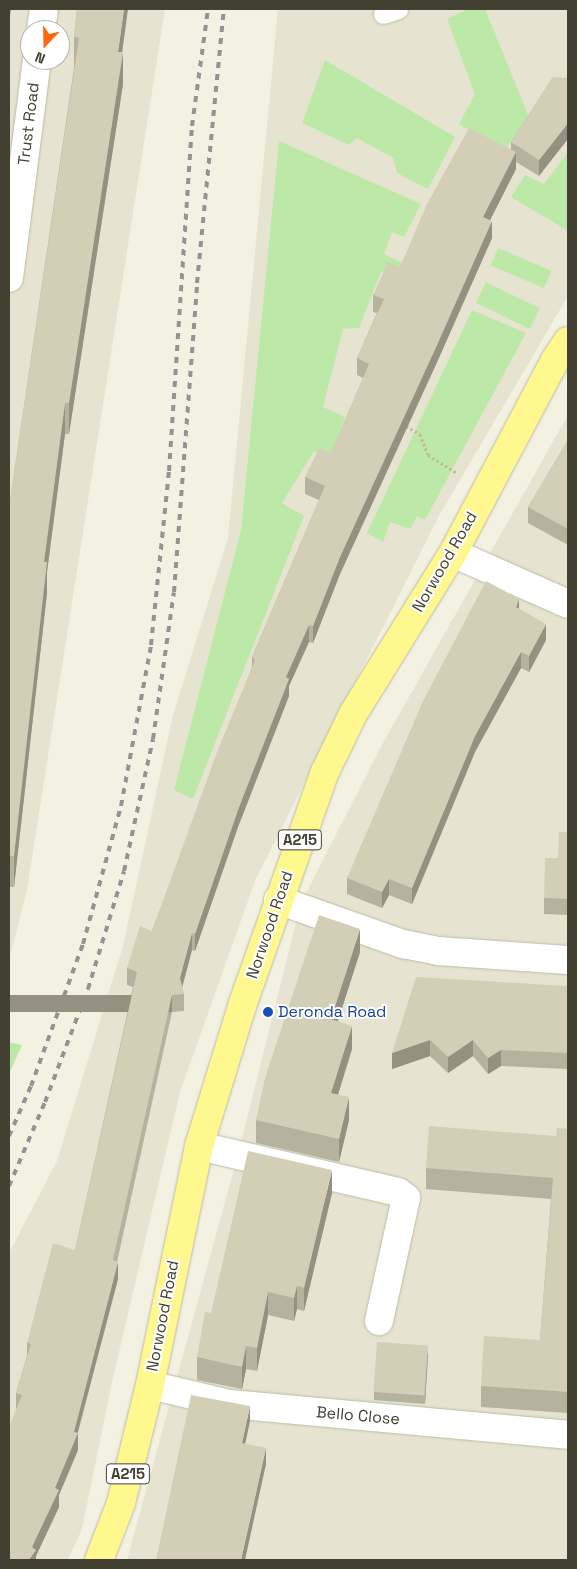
<!DOCTYPE html>
<style>
body{margin:0}
#map{position:relative;width:577px;height:1569px;overflow:hidden;background:#f2f1e2;font-family:"Space Grotesk",sans-serif}
div>[style]{position:absolute}
[style*='--x']{left:calc(var(--x)*1px);top:calc(var(--y)*1px);width:calc(var(--w)*1px);rotate:calc(var(--a)*1deg)}
.residential>*{inset:0;background:#e6e4d0}
.green>*{inset:0;background:#bde9a8;transform-origin:0 0}
.path>*{height:3px;margin-top:-1.5px;transform-origin:0;background:repeating-linear-gradient(90deg,#c0ba95 0 2.5px,transparent 0 5px)}
.roads{filter:drop-shadow(0 0 1px #bdbba4) drop-shadow(0 0 1px #bdbba4)}
.service>*{height:19px;margin:-9.5px;padding:0 9.5px;transform-origin:9.5px;border-radius:9.5px;background:#fff}
.minor>*{height:28px;margin:-14px;padding:0 14px;transform-origin:14px;border-radius:14px;background:#fff}
.primary>*{height:28px;margin:-14px;padding:0 14px;transform-origin:14px;border-radius:14px;background:#fff88e}
.rail>*{height:4px;margin-top:-2px;transform-origin:0;background:repeating-linear-gradient(90deg,#939393 0 6px,transparent 0 12px)}
.wall>*{inset:0;background:#b5b29d}
.shaded-wall>*{inset:0;background:#949180;transform-origin:0 0}
.building>*{inset:0;background:#d3cfb7;transform-origin:0 0}
.dots>*{width:14px;height:14px;translate:-50% -50%;box-sizing:border-box;border:2px solid #fff;border-radius:50%}
span{translate:-50% -50%;white-space:nowrap;text-align:center;line-height:1.15;-webkit-text-stroke:4px #fff;paint-order:stroke}
.shield-label span{padding:1px 4px;background:#fff;border:1px solid;border-radius:4px;-webkit-text-stroke-width:0}
.shield-label{font-size:15px;color:#434132;font-weight:700}
.street-label{font-size:16px;color:#434132}
.transit-label{font-size:16px;color:#164399}
.left{translate:0 -50%;text-align:left}
.frame{position:absolute;inset:0;border:10px solid #434132;pointer-events:none}
.north{position:absolute;left:20px;top:20px;width:50px;height:50px;box-sizing:border-box;background:#fff;border:1px solid #b4b3ad;border-radius:50%;rotate:201deg;font-size:14px;font-weight:700;line-height:20px;text-align:center;color:#434132}
.north::after{content:'';display:block;margin:auto;width:18px;height:22px;background:#ff670c;clip-path:polygon(50% 0,100% 100%,50% 72%,0 100%)}
</style>
<div id="map">
<div class="residential">
<i style="clip-path:polygon(evenodd,9px 9px,165px 9px,27px 890px,9px 960px,9px 9px,30px 30px,60px 30px,60px 60px,30px 60px,30px 30px)"></i>
<i style="clip-path:polygon(278px 9px,568px 9px,568px 296px,440px 514px,255px 881px,180px 1092px,112px 1382px,82px 1529px,68px 1560px,9px 1560px,9px 1253px,57px 1161px,103px 1011px,123px 946px,173px 715px,228px 538px)"></i>
<i style="clip-path:polygon(568px 415px,568px 1560px,127px 1560px,240px 1147px,301px 903px,383px 743px)"></i>
</div>
<div class="green">
<i style="clip-path:polygon(468px 9px,485px 9px,529px 117px,503px 153px,459px 124px,475px 94px,447px 19px)"></i>
<i style="clip-path:polygon(325px 60px,455px 137px,428px 189px,397px 173px,393px 158px,357px 138px,349px 145px,302px 123px)"></i>
<i style="clip-path:polygon(279px 141px,421px 204px,404px 237px,392px 232px,384px 254px,417px 270px,411px 284px,381px 272px,359px 328px,343px 329px,323px 407px,345px 417px,330px 460px,314px 451px,282px 503px,304px 516px,193px 799px,174px 790px,241px 530px)"></i>
<i style="clip-path:polygon(568px 152px,568px 231px,511px 197px,525px 175px,544px 184px)"></i>
<i style="left:498px;top:248px;width:58px;height:19px;rotate:23deg"></i>
<i style="left:486px;top:282px;width:60px;height:23px;rotate:26deg"></i>
<i style="clip-path:polygon(472px 310px,526px 333px,425px 520px,417px 516px,410px 529px,390px 522px,383px 542px,367px 533px)"></i>
<i style="clip-path:polygon(9px 1042px,22px 1045px,9px 1074px)"></i>
</div>
<div class="path">
<i style="--x:406;--y:426;--w:16;--a:30"></i>
<i style="--x:420;--y:434;--w:22;--a:69"></i>
<i style="--x:428;--y:455;--w:34;--a:32"></i>
</div>
<div class="roads">
<div class="service">
<i style="--x:383;--y:14;--w:16;--a:-18"></i>
</div>
<div class="minor">
<i style="--x:41;--y:30;--w:21;--a:-82"></i>
<i style="--x:9;--y:278;--w:220;--a:-82.7"></i>
<i style="--x:453;--y:553;--w:126;--a:23.9"></i>
<i style="--x:278;--y:900;--w:133;--a:19.4"></i>
<i style="--x:403;--y:944;--w:36;--a:11"></i>
<i style="--x:438;--y:951;--w:130;--a:4"></i>
<i style="--x:199;--y:1146;--w:204;--a:13"></i>
<i style="--x:398;--y:1192;--w:10;--a:37"></i>
<i style="--x:406;--y:1198;--w:126;--a:102.4"></i>
<i style="--x:150;--y:1385;--w:82;--a:13.4"></i>
<i style="--x:230;--y:1404;--w:339;--a:5.2"></i>
</div>
<div class="primary">
<i style="--x:99;--y:1560;--w:61;--a:-68.9"></i>
<i style="--x:121;--y:1503;--w:122;--a:-76.2"></i>
<i style="--x:150;--y:1385;--w:244;--a:-78.4"></i>
<i style="--x:199;--y:1146;--w:150;--a:-72.9"></i>
<i style="--x:243;--y:1003;--w:245;--a:-70.5"></i>
<i style="--x:325;--y:772;--w:64;--a:-64.2"></i>
<i style="--x:353;--y:714;--w:190;--a:-58.2"></i>
<i style="--x:453;--y:553;--w:218;--a:-62.1"></i>
<i style="--x:555;--y:360;--w:23;--a:-56"></i>
</div>
</div>
<div class="rail">
<i style="--x:9;--y:1136;--w:55;--a:-66.3"></i>
<i style="--x:31;--y:1086;--w:151;--a:-69.9"></i>
<i style="--x:83;--y:944;--w:143;--a:-74.6"></i>
<i style="--x:121;--y:806;--w:164;--a:-79.4"></i>
<i style="--x:151;--y:645;--w:175;--a:-84.1"></i>
<i style="--x:169;--y:471;--w:346;--a:-86.2"></i>
<i style="--x:192;--y:126;--w:118;--a:-82.2"></i>
<i style="--x:9;--y:1186;--w:91;--a:-66.8"></i>
<i style="--x:45;--y:1102;--w:121;--a:-69.2"></i>
<i style="--x:88;--y:989;--w:123;--a:-73"></i>
<i style="--x:124;--y:871;--w:135;--a:-77.6"></i>
<i style="--x:153;--y:739;--w:148;--a:-81.9"></i>
<i style="--x:174;--y:592;--w:310;--a:-85.7"></i>
<i style="--x:197;--y:283;--w:275;--a:-84.4"></i>
</div>
<div class="wall">
<i style="clip-path:polygon(77px 9px,122px 52px,123px 84px,69px 434px,65px 434px,47px 572px,47px 593px,14px 887px,9px 887px,9px 507px,74px 68px,74px 37px)"></i>
<i style="clip-path:polygon(553px 77px,539px 176px,516px 162px,516px 169px,490px 220px,492px 238px,438px 360px,340px 574px,313px 643px,309px 642px,289px 686px,289px 696px,238px 827px,195px 951px,192px 950px,182px 988px,184px 994px,184px 1011px,172px 1012px,117px 1262px,118px 1279px,78px 1433px,78px 1450px,59px 1495px,59px 1507px,36px 1556px,36px 1560px,16px 1410px,16px 1393px,27px 1356px,27px 1343px,75px 1250px,133px 987px,127px 985px,127px 968px,152px 931px,252px 667px,252px 657px,319px 500px,305px 494px,305px 477px,331px 453px,363px 378px,357px 375px,357px 358px,377px 313px,373px 312px,373px 295px,511px 149px,511px 142px)"></i>
<i style="clip-path:polygon(568px 440px,568px 545px,528px 523px,528px 507px)"></i>
<i style="clip-path:polygon(519px 609px,546px 640px,529px 672px,521px 668px,475px 752px,412px 904px,389px 895px,382px 908px,347px 894px,347px 878px)"></i>
<i style="clip-path:polygon(568px 832px,568px 915px,544px 914px,544px 898px)"></i>
<i style="clip-path:polygon(360px 952px,338px 1021px,352px 1049px,338px 1095px,349px 1120px,339px 1162px,256px 1143px,256px 1120px)"></i>
<i style="clip-path:polygon(568px 986px,568px 1069px,501px 1066px,488px 1074px,473px 1056px,448px 1073px,430px 1056px,392px 1069px,392px 1053px)"></i>
<i style="clip-path:polygon(568px 1129px,568px 1413px,481px 1407px,481px 1386px,540px 1340px,551px 1199px,426px 1189px,426px 1168px,556px 1136px)"></i>
<i style="clip-path:polygon(332px 1193px,304px 1311px,297px 1309px,294px 1321px,268px 1315px,257px 1371px,246px 1369px,242px 1389px,197px 1380px,197px 1357px)"></i>
<i style="clip-path:polygon(428px 1354px,425px 1404px,374px 1400px,374px 1392px)"></i>
</div>
<div class="shaded-wall">
<i style="clip-path:polygon(9px 9px,11px 9px,9px 23px)"></i>
<i style="clip-path:polygon(124px 9px,128px 9px,118px 83px,118px 52px)"></i>
<i style="clip-path:polygon(123px 52px,123px 84px,69px 434px,69px 403px)"></i>
<i style="clip-path:polygon(568px 123px,568px 139px,539px 176px,539px 160px)"></i>
<i style="clip-path:polygon(516px 152px,516px 169px,483px 234px,483px 217px)"></i>
<i style="clip-path:polygon(492px 221px,492px 238px,438px 360px,340px 574px,313px 643px,313px 626px,340px 557px)"></i>
<i style="clip-path:polygon(65px 403px,65px 434px,47px 572px,47px 593px,14px 887px,14px 856px,44px 562px)"></i>
<i style="clip-path:polygon(519px 599px,519px 615px,516px 607px)"></i>
<i style="clip-path:polygon(546px 624px,546px 640px,529px 672px,529px 656px)"></i>
<i style="clip-path:polygon(309px 625px,309px 642px,289px 686px,289px 696px,238px 827px,195px 951px,195px 934px,238px 810px,286px 677px)"></i>
<i style="clip-path:polygon(521px 652px,521px 668px,475px 752px,412px 904px,412px 888px,475px 736px)"></i>
<i style="clip-path:polygon(389px 879px,389px 895px,382px 908px,382px 892px)"></i>
<i style="clip-path:polygon(360px 929px,360px 952px,331px 1042px,331px 1019px)"></i>
<i style="clip-path:polygon(192px 933px,192px 950px,180px 995px,180px 978px)"></i>
<i style="left:172px;top:995px;width:17px;height:271px;rotate:90deg"></i>
<i style="clip-path:polygon(352px 1026px,352px 1049px,331px 1117px,331px 1093px)"></i>
<i style="clip-path:polygon(430px 1040px,430px 1056px,392px 1069px,392px 1053px)"></i>
<i style="clip-path:polygon(473px 1040px,473px 1056px,448px 1073px,448px 1057px)"></i>
<i style="clip-path:polygon(501px 1050px,501px 1066px,488px 1074px,488px 1058px)"></i>
<i style="clip-path:polygon(349px 1097px,349px 1120px,339px 1162px,339px 1139px)"></i>
<i style="clip-path:polygon(332px 1170px,332px 1193px,304px 1311px,304px 1288px)"></i>
<i style="clip-path:polygon(118px 1262px,118px 1279px,77px 1434px,78px 1433px,78px 1450px,59px 1495px,59px 1507px,36px 1556px,36px 1560px,29px 1560px,32px 1547px,55px 1488px,74px 1432px)"></i>
<i style="clip-path:polygon(297px 1286px,297px 1309px,294px 1321px,294px 1298px)"></i>
<i style="clip-path:polygon(268px 1292px,268px 1315px,257px 1371px,257px 1348px)"></i>
<i style="clip-path:polygon(246px 1346px,246px 1369px,242px 1389px,242px 1367px)"></i>
<i style="clip-path:polygon(428px 1346px,428px 1354px,425px 1404px,425px 1396px)"></i>
<i style="clip-path:polygon(250px 1406px,250px 1421px,242px 1459px,242px 1443px)"></i>
<i style="clip-path:polygon(266px 1448px,266px 1464px,245px 1560px,241px 1560px)"></i>
</div>
<div class="building">
<i style="clip-path:polygon(77px 9px,124px 9px,118px 52px,123px 52px,69px 403px,65px 403px,44px 562px,47px 562px,14px 856px,9px 856px,9px 507px,79px 38px,74px 37px)"></i>
<i style="clip-path:polygon(553px 77px,568px 78px,568px 123px,539px 160px,511px 142px)"></i>
<i style="clip-path:polygon(469px 128px,516px 152px,483px 217px,492px 221px,438px 343px,340px 557px,313px 626px,309px 625px,286px 677px,289px 679px,238px 810px,195px 934px,192px 933px,180px 978px,184px 994px,172px 995px,113px 1260px,118px 1262px,74px 1432px,78px 1433px,55px 1488px,59px 1490px,32px 1547px,36px 1550px,29px 1560px,9px 1560px,9px 1427px,22px 1395px,16px 1393px,31px 1344px,27px 1343px,53px 1243px,75px 1250px,137px 972px,127px 968px,140px 926px,152px 931px,217px 752px,255px 660px,252px 657px,325px 486px,305px 477px,319px 448px,331px 453px,369px 364px,357px 358px,384px 299px,373px 295px,388px 262px,400px 267px,427px 204px)"></i>
<i style="clip-path:polygon(568px 440px,568px 529px,528px 507px)"></i>
<i style="clip-path:polygon(486px 581px,519px 599px,516px 607px,546px 624px,529px 656px,521px 652px,475px 736px,412px 888px,389px 879px,382px 892px,347px 878px,423px 701px)"></i>
<i style="clip-path:polygon(559px 832px,568px 832px,568px 899px,544px 898px,545px 858px,558px 858px)"></i>
<i style="clip-path:polygon(319px 915px,360px 929px,331px 1019px,352px 1026px,331px 1093px,349px 1097px,339px 1139px,256px 1120px,265px 1078px)"></i>
<i style="clip-path:polygon(416px 977px,568px 986px,568px 1053px,501px 1050px,488px 1058px,473px 1040px,448px 1057px,430px 1040px,392px 1053px)"></i>
<i style="clip-path:polygon(429px 1126px,556px 1136px,557px 1128px,568px 1129px,568px 1392px,481px 1386px,484px 1336px,540px 1340px,553px 1178px,426px 1168px)"></i>
<i style="clip-path:polygon(248px 1151px,332px 1170px,304px 1288px,297px 1286px,294px 1298px,268px 1292px,257px 1348px,246px 1346px,242px 1367px,197px 1357px,205px 1312px,211px 1313px)"></i>
<i style="left:377px;top:1342px;width:51px;height:50px;rotate:4deg"></i>
<i style="clip-path:polygon(191px 1395px,250px 1406px,242px 1443px,266px 1448px,241px 1560px,156px 1560px)"></i>
</div>
<div class="dots">
<i style="left:268px;top:1012px;background:#1a4fb4"></i>
</div>
<div class="shield-label">
<span style="left:300px;top:840px">A215</span>
<span style="left:128px;top:1474px">A215</span>
</div>
<div class="street-label">
<span style="left:29px;top:124px;rotate:-83deg">Trust Road</span>
<span style="left:445px;top:562px;rotate:-60deg">Norwood Road</span>
<span style="left:270px;top:925px;rotate:-71deg">Norwood Road</span>
<span style="left:163px;top:1316px;rotate:-79deg">Norwood Road</span>
<span style="left:358px;top:1416px;rotate:5deg">Bello Close</span>
</div>
<div class="transit-label">
<span class="left" style="left:278px;top:1012px">Deronda Road</span>
</div>
<div class="frame"></div>
<div class="north">N</div>
</div>
